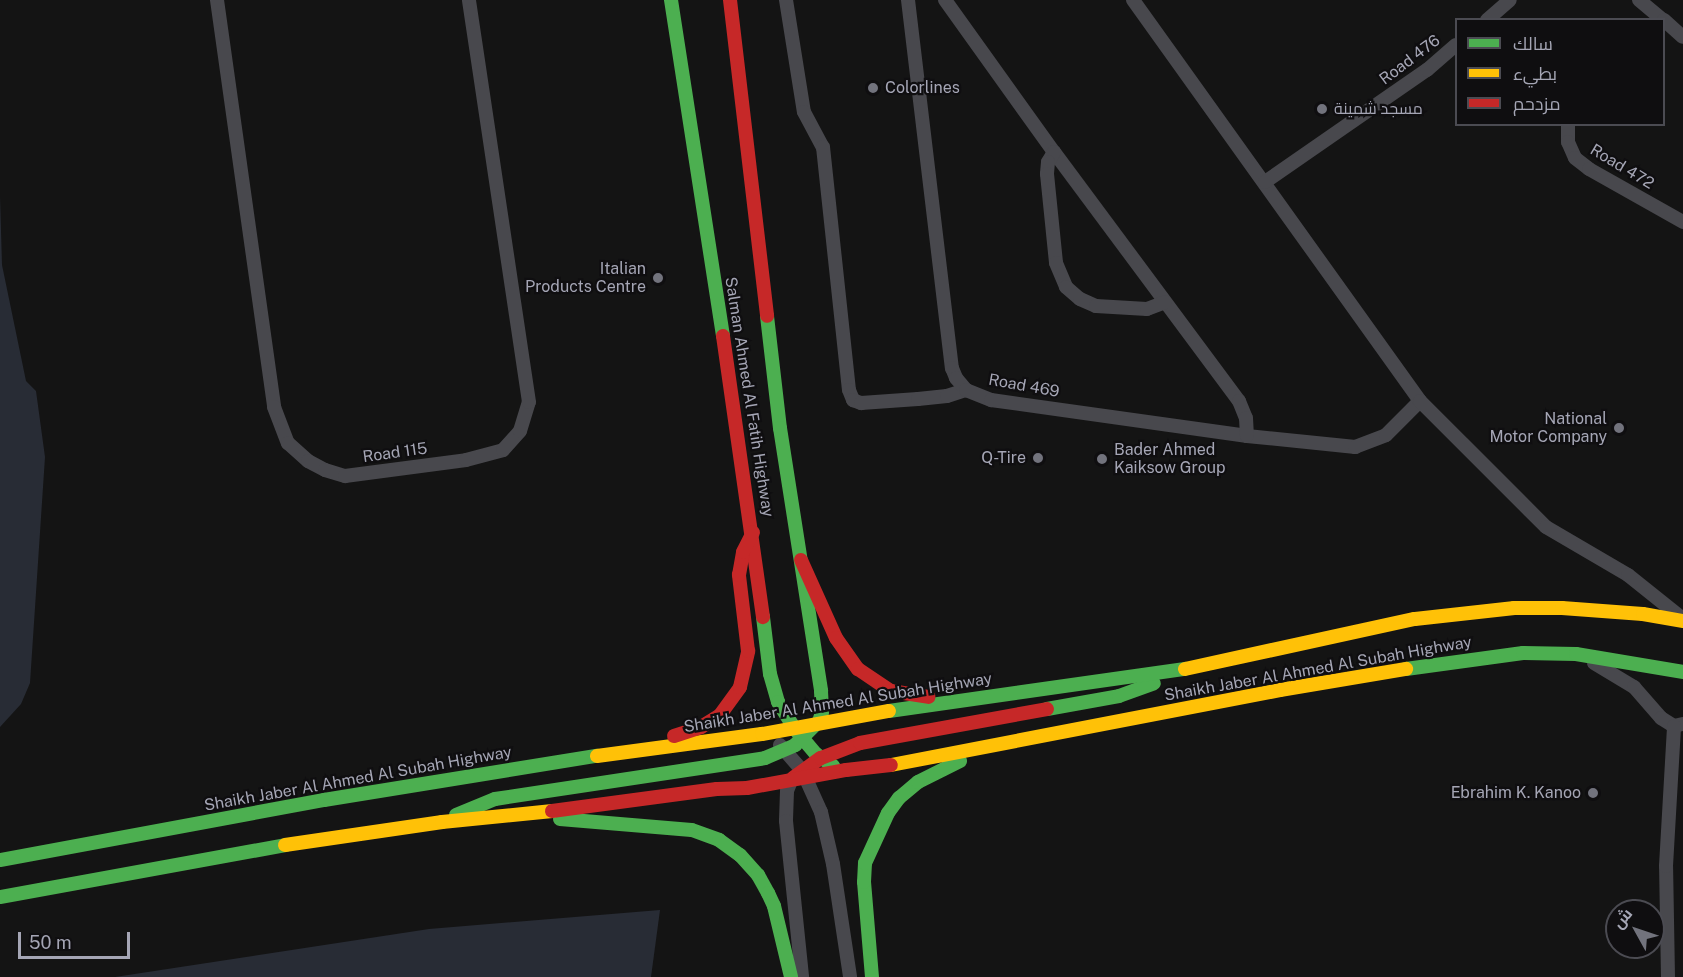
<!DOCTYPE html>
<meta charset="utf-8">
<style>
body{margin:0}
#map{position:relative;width:1683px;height:977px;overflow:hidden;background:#141414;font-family:"Public Sans",Cairo,sans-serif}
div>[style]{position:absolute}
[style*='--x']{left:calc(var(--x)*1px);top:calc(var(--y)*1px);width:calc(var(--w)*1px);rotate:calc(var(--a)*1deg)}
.water>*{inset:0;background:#282c35}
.street>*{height:14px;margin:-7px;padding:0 7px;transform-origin:7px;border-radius:7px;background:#48484d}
.fast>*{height:14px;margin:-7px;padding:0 7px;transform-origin:7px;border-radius:7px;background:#4caf50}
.slow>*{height:14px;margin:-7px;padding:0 7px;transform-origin:7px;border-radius:7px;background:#ffc107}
.jam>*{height:14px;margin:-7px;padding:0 7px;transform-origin:7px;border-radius:7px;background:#c62828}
.dots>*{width:16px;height:16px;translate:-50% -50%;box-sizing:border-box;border:3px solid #0f0e10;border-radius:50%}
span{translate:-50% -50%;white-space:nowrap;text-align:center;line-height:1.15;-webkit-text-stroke:4.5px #0f0e10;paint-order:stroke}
.street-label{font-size:16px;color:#a5a6b5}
.poi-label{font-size:16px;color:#a5a6b5}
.left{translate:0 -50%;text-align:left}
.right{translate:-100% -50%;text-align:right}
.legend{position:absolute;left:1455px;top:18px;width:210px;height:108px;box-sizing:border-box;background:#0f0e10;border:2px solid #4b4b52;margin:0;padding:8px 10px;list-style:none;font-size:18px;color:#a5a6b5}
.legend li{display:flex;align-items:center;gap:12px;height:30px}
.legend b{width:30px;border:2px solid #4b4b52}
.north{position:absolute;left:1605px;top:899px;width:60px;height:60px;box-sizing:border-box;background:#0f0e10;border:2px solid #4b4b52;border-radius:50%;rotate:310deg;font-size:16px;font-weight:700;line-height:24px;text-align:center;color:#a5a6b5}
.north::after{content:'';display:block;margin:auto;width:21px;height:27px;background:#72737d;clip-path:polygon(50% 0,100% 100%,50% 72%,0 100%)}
.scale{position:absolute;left:18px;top:932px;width:112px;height:27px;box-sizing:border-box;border:3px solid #a5a6b5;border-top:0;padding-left:8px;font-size:18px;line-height:21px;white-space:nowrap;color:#a5a6b5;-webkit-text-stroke:4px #0f0e10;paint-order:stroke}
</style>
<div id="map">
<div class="water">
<i style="clip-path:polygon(0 196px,2px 265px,26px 381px,36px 391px,45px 457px,30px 683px,21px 704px,0 727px)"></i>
<i style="clip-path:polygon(660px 910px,651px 977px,115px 977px,429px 929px)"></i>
</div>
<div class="street">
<i style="--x:217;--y:0;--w:411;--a:82"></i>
<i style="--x:274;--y:407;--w:39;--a:69"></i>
<i style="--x:288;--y:443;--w:27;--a:42"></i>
<i style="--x:308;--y:461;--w:19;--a:28"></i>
<i style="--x:325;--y:470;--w:21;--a:17"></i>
<i style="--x:345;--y:476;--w:122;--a:-7.5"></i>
<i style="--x:466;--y:460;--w:38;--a:-15"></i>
<i style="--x:503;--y:450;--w:25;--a:-48"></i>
<i style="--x:520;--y:431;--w:30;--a:-73"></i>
<i style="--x:529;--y:402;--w:406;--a:-98.5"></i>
<i style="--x:786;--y:0;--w:113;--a:80.9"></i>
<i style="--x:804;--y:112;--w:40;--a:62"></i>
<i style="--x:823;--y:147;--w:244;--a:83.9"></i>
<i style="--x:849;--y:390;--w:11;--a:68"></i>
<i style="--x:853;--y:400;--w:9;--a:21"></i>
<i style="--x:861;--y:403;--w:57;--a:-4"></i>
<i style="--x:918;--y:399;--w:29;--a:-6"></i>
<i style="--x:947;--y:396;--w:20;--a:-18"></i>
<i style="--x:908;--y:0;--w:371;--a:83.2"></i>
<i style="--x:952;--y:368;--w:11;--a:68"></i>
<i style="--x:956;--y:378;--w:16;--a:50"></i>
<i style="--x:966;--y:390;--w:27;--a:22"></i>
<i style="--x:991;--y:400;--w:259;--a:8"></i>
<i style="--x:1247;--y:436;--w:109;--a:5.8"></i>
<i style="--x:1355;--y:447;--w:33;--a:-21"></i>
<i style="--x:1386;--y:435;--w:48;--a:-45"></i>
<i style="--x:945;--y:0;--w:187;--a:54.4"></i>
<i style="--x:1054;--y:152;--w:310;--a:53.4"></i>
<i style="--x:1239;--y:401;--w:18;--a:68"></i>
<i style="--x:1246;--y:418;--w:18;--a:87"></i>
<i style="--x:1133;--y:0;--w:493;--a:54.4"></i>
<i style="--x:1420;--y:401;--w:178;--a:45"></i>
<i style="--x:1546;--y:527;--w:95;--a:30.3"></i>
<i style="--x:1628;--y:575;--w:70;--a:38.7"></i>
<i style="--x:1639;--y:0;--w:31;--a:40"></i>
<i style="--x:1487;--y:20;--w:30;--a:-41"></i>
<i style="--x:1664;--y:20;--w:25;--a:42"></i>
<i style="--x:1568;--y:124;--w:18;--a:90"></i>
<i style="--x:1568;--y:142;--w:17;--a:66"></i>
<i style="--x:1575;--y:158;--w:18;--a:38"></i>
<i style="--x:1589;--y:169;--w:108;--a:29.4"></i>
<i style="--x:1054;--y:152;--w:12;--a:121"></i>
<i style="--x:1048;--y:162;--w:12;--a:95"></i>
<i style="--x:1047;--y:174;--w:89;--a:84.2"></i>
<i style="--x:1056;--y:263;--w:26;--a:67"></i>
<i style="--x:1066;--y:287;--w:18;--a:41"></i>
<i style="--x:1080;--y:299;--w:17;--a:24"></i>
<i style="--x:1096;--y:306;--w:51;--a:3.4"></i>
<i style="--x:1147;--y:309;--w:19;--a:-21"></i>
<i style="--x:1265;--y:182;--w:197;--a:-34.7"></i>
<i style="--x:1427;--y:70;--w:38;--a:-41"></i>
<i style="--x:1594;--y:663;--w:47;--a:31"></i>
<i style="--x:1634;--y:687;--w:41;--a:48.9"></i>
<i style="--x:1661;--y:718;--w:15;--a:32"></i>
<i style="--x:1674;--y:726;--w:9;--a:-13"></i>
<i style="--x:780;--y:745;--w:33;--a:49"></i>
<i style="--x:802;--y:770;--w:46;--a:65.7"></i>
<i style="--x:821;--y:812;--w:53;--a:77"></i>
<i style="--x:833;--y:864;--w:114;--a:81.4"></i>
<i style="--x:791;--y:781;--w:11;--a:112"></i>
<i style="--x:787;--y:791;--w:30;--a:92"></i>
<i style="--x:786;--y:821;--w:157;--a:84.1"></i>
<i style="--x:1668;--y:977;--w:111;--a:-91"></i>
<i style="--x:1666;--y:866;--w:140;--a:-86.7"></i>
</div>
<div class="fast">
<i style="--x:671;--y:0;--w:340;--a:81.2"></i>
<i style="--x:767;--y:316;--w:113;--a:83.4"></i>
<i style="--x:780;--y:428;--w:266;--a:81.1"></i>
<i style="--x:821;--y:691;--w:21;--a:87"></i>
<i style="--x:822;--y:712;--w:10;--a:107"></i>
<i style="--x:763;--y:617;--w:57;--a:83"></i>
<i style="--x:770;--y:674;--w:29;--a:74"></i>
<i style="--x:778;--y:702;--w:31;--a:58"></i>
<i style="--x:794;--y:728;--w:34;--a:50"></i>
<i style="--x:816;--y:754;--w:21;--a:35"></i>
<i style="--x:1406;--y:669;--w:118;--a:-7.8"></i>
<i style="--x:1523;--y:653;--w:53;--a:1.1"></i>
<i style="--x:1576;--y:654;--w:109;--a:9.5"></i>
<i style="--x:1047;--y:709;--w:73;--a:-10.2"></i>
<i style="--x:1119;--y:696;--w:37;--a:-20"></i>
<i style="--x:889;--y:711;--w:299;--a:-8.1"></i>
<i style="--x:456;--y:815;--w:42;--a:-22.3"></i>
<i style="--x:495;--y:799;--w:273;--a:-8.6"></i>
<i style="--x:765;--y:758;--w:33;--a:-23"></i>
<i style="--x:795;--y:745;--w:31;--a:-45"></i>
<i style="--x:560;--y:819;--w:132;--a:4.8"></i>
<i style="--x:692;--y:830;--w:29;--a:20"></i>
<i style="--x:719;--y:840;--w:26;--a:36"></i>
<i style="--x:740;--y:855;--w:27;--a:48"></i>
<i style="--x:758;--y:875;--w:21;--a:61"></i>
<i style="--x:768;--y:893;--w:14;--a:65"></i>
<i style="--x:774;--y:906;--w:73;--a:76.5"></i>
<i style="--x:0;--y:860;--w:330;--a:-10.5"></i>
<i style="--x:324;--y:800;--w:277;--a:-9.2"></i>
<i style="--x:0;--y:897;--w:290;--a:-10.3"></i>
<i style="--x:872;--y:977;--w:95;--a:-94.8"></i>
<i style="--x:864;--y:882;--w:19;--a:-87"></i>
<i style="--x:865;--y:863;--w:55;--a:-65.3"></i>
<i style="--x:888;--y:813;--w:19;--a:-54"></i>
<i style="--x:899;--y:798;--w:25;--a:-40"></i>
<i style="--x:918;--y:782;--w:47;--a:-26.6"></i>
</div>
<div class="slow">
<i style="--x:1185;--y:669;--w:235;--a:-12.3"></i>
<i style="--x:1415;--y:619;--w:100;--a:-6.3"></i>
<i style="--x:1514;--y:608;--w:48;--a:0"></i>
<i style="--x:1562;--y:608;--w:81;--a:4.2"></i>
<i style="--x:1643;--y:614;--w:41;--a:9.9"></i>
<i style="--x:597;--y:756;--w:166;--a:-7.6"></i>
<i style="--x:762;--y:734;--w:129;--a:-10.3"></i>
<i style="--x:891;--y:765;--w:396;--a:-10.9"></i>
<i style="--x:1280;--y:690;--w:128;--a:-9.5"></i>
<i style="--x:285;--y:845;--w:159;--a:-8.3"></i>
<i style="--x:442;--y:822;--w:111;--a:-5.7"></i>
</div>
<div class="jam">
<i style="--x:730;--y:0;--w:318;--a:83.3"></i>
<i style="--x:723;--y:336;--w:284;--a:81.9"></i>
<i style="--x:801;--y:560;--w:85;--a:65.8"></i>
<i style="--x:836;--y:638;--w:38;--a:55"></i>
<i style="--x:858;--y:669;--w:40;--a:34"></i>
<i style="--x:891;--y:691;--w:38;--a:9"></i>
<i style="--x:674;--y:736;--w:28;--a:-18"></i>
<i style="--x:701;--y:727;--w:22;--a:-32"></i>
<i style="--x:720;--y:715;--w:34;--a:-54"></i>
<i style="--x:740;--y:687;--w:37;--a:-77"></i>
<i style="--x:748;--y:651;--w:77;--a:-96.8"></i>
<i style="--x:739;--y:575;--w:23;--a:-80"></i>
<i style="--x:743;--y:552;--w:22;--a:-63"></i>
<i style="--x:793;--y:778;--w:34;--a:-36"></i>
<i style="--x:821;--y:758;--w:42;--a:-21"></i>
<i style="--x:860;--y:743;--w:190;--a:-10.3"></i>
<i style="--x:552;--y:811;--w:166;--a:-7.6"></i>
<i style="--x:717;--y:789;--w:30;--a:-2"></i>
<i style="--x:747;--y:788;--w:101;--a:-10.3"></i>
<i style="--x:846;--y:770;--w:45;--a:-6.3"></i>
</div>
<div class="dots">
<i style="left:873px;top:88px;background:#72737d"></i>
<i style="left:1322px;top:109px;background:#72737d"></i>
<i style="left:658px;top:278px;background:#72737d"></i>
<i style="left:1619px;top:428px;background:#72737d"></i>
<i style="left:1038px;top:458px;background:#72737d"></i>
<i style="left:1102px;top:459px;background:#72737d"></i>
<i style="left:1593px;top:793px;background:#72737d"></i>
</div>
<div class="street-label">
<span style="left:1410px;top:60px;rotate:-37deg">Road 476</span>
<span style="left:1622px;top:167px;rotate:31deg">Road 472</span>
<span style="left:1024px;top:386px;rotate:10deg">Road 469</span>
<span style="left:749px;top:397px;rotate:81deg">Salman Ahmed Al Fatih Highway</span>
<span style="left:395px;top:453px;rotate:-8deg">Road 115</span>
<span style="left:1318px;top:669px;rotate:-10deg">Shaikh Jaber Al Ahmed Al Subah Highway</span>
<span style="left:838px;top:703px;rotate:-9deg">Shaikh Jaber Al Ahmed Al Subah Highway</span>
<span style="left:358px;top:779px;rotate:-10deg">Shaikh Jaber Al Ahmed Al Subah Highway</span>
</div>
<div class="poi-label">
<span class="left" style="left:885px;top:88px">Colorlines</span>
<span class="left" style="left:1334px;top:109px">مسجد شمينة</span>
<span class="right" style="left:646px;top:278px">Italian<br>Products Centre</span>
<span class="right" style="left:1607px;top:428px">National<br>Motor Company</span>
<span class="left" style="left:1114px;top:459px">Bader Ahmed<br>Kaiksow Group</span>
<span class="right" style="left:1026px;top:458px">Q-Tire</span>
<span class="right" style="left:1581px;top:793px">Ebrahim K. Kanoo</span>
</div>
<ul class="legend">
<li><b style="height:8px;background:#4caf50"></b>سالك</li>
<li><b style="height:8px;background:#ffc107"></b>بطيء</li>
<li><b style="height:8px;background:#c62828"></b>مزدحم</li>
</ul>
<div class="north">ش</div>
<div class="scale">50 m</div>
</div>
